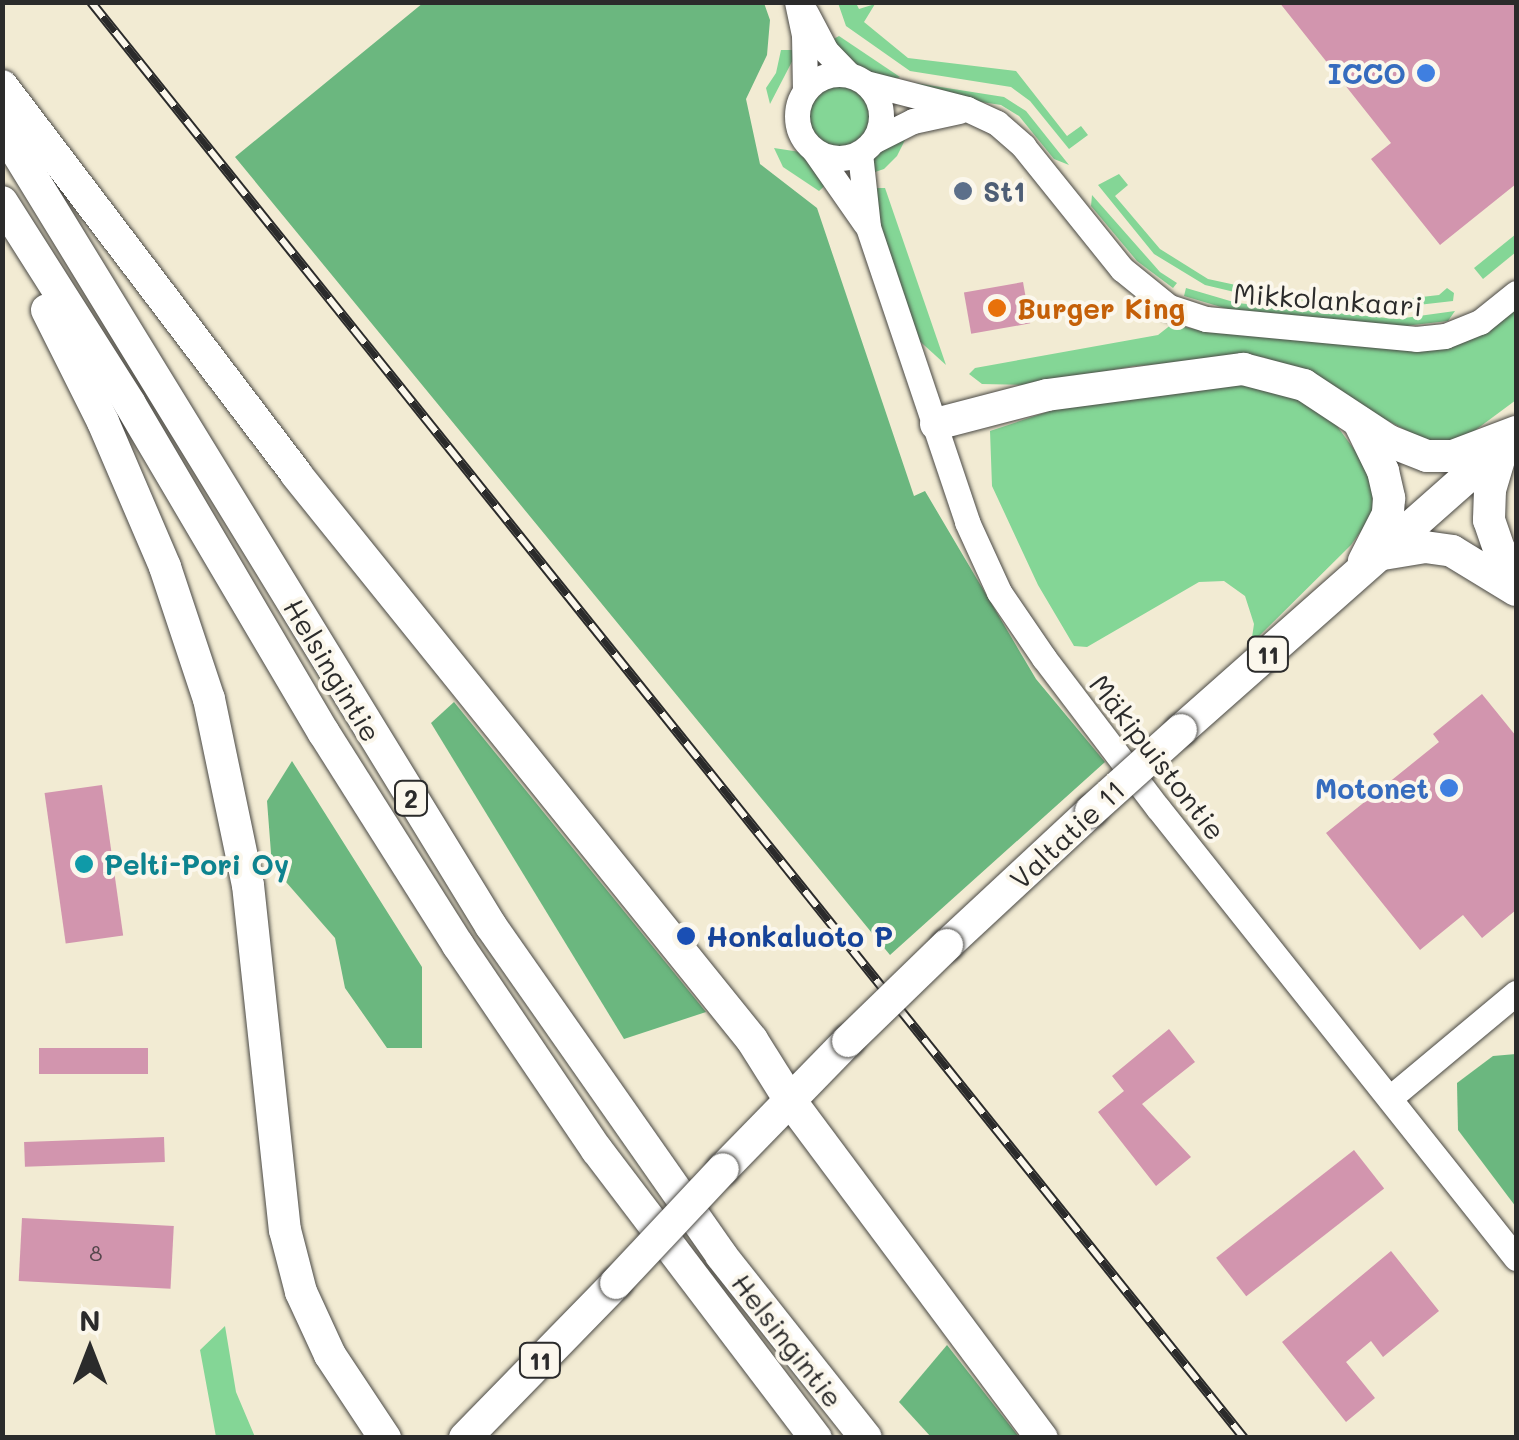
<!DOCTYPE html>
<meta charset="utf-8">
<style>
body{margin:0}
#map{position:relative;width:1519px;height:1440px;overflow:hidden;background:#f2ebd3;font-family:Mali,sans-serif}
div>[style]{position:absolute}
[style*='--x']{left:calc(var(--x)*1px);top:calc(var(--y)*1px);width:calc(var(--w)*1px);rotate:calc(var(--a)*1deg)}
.green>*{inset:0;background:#84d696}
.round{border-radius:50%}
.forest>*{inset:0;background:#6bb77f}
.building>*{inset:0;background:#d295ae;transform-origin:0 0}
.roads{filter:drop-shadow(0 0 2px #494844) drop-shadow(0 0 2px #494844)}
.tertiary>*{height:25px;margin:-12.5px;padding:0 12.5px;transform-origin:12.5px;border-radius:12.5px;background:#fff}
.tertiary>.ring{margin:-12.5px;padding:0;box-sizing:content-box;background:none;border:25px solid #fff;border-radius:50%}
.trunk>*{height:32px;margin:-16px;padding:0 16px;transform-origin:16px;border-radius:16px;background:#fff}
.rail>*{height:10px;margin-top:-5px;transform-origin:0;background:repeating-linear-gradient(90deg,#fbf7ec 0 19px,#2b2b2b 0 38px);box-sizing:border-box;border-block:2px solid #2b2b2b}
.bridges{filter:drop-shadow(0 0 2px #494844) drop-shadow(0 0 2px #494844)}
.trunk-bridge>*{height:32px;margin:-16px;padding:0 16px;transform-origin:16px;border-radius:16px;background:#fff}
.dots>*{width:28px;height:28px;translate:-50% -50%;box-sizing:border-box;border:5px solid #fbf7ec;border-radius:50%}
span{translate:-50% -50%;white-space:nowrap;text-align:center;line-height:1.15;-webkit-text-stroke:8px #fbf7ec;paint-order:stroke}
.number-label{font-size:22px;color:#55464c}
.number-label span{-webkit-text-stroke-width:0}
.shield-label span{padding:2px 8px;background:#fbf7ec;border:2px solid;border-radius:8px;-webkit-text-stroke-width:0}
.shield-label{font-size:25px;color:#2b2b2b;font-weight:700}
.shop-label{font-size:28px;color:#366cbe;font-weight:700}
.right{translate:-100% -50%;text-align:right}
.service-label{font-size:28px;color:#4e5e75;font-weight:700}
.left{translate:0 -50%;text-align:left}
.street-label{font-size:28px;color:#2b2b2b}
.food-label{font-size:28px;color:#c56008;font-weight:700}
.culture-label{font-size:28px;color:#0d838f;font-weight:700}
.transit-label{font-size:28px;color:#164399;font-weight:700}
.frame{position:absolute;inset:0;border:5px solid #2b2b2b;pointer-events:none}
.north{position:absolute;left:40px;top:1300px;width:100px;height:100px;-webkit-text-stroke:8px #fbf7ec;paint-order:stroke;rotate:0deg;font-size:28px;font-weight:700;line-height:40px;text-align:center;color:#2b2b2b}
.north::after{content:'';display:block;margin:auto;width:35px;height:45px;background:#2b2b2b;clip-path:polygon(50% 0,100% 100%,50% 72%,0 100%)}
</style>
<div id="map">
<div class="green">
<i style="clip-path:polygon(838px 3px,856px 3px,859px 9px,875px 4px,864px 22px,908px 58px,1016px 71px,1067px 136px,1081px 126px,1088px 135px,1069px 149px,1030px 101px,1011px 87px,910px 71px,846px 26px)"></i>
<i style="clip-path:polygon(839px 36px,900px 77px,890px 81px,860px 68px,832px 40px)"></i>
<i style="clip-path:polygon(781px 50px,798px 50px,770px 104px,766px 88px,776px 73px)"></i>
<i style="clip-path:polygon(915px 83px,1004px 97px,1026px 111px,1069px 165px,1054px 159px,1019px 116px,1001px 105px,915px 92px)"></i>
<i class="round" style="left:807px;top:85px;width:64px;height:64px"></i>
<i style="clip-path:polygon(910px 130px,897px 156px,884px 169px,872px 173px,867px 158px)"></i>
<i style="clip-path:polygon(774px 148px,800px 152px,829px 182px,819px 191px,783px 167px)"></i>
<i style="clip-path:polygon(1119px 174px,1128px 185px,1115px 196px,1160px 249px,1208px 279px,1245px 287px,1386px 301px,1439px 295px,1447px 288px,1454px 293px,1453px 301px,1383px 309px,1243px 294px,1205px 285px,1154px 254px,1098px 185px)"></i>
<i style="clip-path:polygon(869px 188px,885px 188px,946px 365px,914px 336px)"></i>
<i style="clip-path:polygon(1092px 195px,1160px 272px,1177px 283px,1173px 288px,1137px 261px,1091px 206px)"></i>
<i style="clip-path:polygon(1516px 234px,1516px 252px,1483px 279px,1474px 268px)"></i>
<i style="clip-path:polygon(1186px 288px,1237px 303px,1397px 319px,1455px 311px,1448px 321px,1396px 327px,1231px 310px,1184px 296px)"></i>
<i style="clip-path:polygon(1516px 309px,1516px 400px,1462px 440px,1433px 444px,1353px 403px,1310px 375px,1263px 357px,1134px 366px,1033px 385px,982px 384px,969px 374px,975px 368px,1158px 335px,1172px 324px,1207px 332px,1417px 349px,1446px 347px,1487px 333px)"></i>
<i style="clip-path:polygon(1258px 381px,1303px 398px,1334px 422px,1370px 471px,1374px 513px,1351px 545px,1251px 644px,1254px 624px,1245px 596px,1224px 581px,1199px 582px,1087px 647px,1074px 646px,1038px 585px,992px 486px,990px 431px,1080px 401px)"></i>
<i style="clip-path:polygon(225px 1326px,236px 1392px,255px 1437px,216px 1437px,200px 1350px)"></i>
</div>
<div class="forest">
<i style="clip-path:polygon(423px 3px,764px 3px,770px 20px,767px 55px,746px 99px,760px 164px,817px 208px,914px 496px,925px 491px,1036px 679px,1105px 762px,890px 955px,235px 157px)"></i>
<i style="clip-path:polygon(454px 702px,706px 1012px,624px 1039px,431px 723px)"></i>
<i style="clip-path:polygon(292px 761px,422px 967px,422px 1048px,387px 1048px,345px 988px,335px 938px,272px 866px,267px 801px)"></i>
<i style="clip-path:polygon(1516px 1054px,1516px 1207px,1458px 1130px,1457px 1083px,1493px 1056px)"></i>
<i style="clip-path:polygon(947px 1345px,1019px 1437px,931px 1437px,899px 1402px)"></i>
</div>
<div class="building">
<i style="clip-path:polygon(1279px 2px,1516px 2px,1516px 184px,1440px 245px,1371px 159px,1391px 143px)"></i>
<i style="left:1023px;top:282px;width:42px;height:60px;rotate:80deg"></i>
<i style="clip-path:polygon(1482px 694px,1516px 736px,1516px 910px,1482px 938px,1463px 915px,1420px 950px,1326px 833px,1439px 742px,1433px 734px)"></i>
<i style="left:102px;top:785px;width:152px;height:58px;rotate:82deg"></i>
<i style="clip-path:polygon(1169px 1029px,1195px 1062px,1142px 1104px,1191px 1157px,1156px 1186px,1098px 1112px,1124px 1091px,1112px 1076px)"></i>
<i style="left:148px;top:1048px;width:26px;height:109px;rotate:90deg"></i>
<i style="left:164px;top:1137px;width:25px;height:140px;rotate:88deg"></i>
<i style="left:1354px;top:1150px;width:49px;height:175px;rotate:52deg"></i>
<i style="left:22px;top:1218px;width:152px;height:63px;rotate:3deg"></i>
<i style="clip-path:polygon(1391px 1251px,1439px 1311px,1383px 1357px,1371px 1341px,1346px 1362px,1375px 1398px,1346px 1422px,1282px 1342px)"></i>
</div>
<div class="roads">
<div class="tertiary">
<i style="--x:797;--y:2;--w:33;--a:78"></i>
<i style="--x:804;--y:34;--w:57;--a:89"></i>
<i style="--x:806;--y:13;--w:43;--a:62.2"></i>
<i style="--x:826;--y:51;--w:32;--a:46"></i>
<i class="ring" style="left:797px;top:74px;width:59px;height:59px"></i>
<i style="--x:866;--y:83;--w:104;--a:14.4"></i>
<i style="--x:967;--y:109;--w:33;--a:25"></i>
<i style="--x:997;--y:123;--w:35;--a:41"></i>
<i style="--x:1023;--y:146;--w:158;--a:51.2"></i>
<i style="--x:1122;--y:269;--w:60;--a:39"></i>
<i style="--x:1169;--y:307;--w:39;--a:18"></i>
<i style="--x:1206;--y:319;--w:211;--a:5.4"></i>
<i style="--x:1416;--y:339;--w:29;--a:-6"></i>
<i style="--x:1445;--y:336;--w:38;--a:-22"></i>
<i style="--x:1480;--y:322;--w:46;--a:-38.9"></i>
<i style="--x:875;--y:140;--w:42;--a:-26.6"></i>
<i style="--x:913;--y:121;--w:47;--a:-12.3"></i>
<i style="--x:814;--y:150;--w:89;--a:55.1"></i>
<i style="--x:860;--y:153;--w:74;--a:83.8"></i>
<i style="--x:868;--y:227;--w:311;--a:71.4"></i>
<i style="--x:967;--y:522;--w:77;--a:65.4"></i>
<i style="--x:999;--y:592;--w:80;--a:55.7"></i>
<i style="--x:1044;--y:658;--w:188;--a:52.8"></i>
<i style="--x:1158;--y:808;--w:575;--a:51.5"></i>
<i style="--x:1391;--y:1097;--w:163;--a:-39.8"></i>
</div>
<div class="trunk">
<i style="--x:2;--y:86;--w:487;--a:52.8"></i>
<i style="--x:296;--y:474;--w:727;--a:51.14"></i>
<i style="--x:752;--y:1040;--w:70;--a:57.9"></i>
<i style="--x:789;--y:1099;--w:423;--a:53.3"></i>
<i style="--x:2;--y:128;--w:936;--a:58.5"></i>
<i style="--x:491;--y:926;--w:401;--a:55"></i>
<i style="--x:721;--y:1255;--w:233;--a:51.6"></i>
<i style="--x:2;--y:202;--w:239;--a:57.6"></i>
<i style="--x:130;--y:404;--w:382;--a:59.5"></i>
<i style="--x:324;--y:733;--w:251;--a:57.7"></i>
<i style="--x:458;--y:945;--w:248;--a:55.9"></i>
<i style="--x:597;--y:1150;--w:362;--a:52.8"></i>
<i style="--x:47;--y:310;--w:125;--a:63.4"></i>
<i style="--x:103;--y:422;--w:158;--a:66.8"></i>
<i style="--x:165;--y:567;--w:139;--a:71.6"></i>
<i style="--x:209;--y:699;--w:190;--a:78.2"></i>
<i style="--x:248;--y:885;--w:347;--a:83.9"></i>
<i style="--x:285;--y:1230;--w:64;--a:75.5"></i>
<i style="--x:301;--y:1292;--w:69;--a:65.3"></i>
<i style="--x:330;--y:1355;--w:100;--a:56.5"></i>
<i style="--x:1359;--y:422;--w:55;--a:63.9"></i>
<i style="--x:1383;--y:471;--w:28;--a:77"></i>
<i style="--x:1389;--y:498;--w:16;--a:94"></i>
<i style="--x:1388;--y:514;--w:53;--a:117.1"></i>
<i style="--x:936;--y:424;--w:115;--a:-14.6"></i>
<i style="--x:1047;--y:395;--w:198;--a:-7.6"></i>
<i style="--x:1243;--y:369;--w:63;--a:14.7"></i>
<i style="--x:1304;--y:385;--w:102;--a:33.4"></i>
<i style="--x:1389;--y:441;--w:41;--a:21.5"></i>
<i style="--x:1427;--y:456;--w:26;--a:0"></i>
<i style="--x:1453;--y:456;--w:67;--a:-20.9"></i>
<i style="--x:1503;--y:446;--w:46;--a:106.5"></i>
<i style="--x:1490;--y:490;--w:30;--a:92"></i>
<i style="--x:1489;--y:520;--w:31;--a:71"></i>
<i style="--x:1499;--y:549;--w:33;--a:59"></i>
<i style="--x:1383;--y:554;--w:43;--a:-9.5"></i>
<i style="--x:1425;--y:547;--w:27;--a:8"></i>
<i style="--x:1452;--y:551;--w:75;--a:31.4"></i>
<i style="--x:1181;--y:730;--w:435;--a:-41.5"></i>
<i style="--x:947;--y:945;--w:197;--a:-42.9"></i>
<i style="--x:723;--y:1169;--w:179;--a:-45.7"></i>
<i style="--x:465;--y:1438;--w:216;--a:-45.7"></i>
</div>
</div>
<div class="rail">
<i style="--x:91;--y:2;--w:1842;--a:51.24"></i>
</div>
<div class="bridges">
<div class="trunk-bridge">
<i style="--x:1091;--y:811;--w:121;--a:-42"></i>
<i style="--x:848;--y:1041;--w:138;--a:-44.1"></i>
<i style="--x:616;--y:1283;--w:156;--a:-46.8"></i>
</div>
</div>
<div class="dots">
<i style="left:1426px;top:73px;background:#3f7fe0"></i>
<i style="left:963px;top:191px;background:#5c6f8a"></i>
<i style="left:997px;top:308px;background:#e8710a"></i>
<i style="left:1449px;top:788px;background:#3f7fe0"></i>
<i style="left:84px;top:864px;background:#0f9aa8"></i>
<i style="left:686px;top:936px;background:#1a4fb4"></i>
</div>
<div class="number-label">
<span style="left:96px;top:1253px">8</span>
</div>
<div class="shield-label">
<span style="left:1268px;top:654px">11</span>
<span style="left:411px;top:798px">2</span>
<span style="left:540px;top:1360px">11</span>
</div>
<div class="shop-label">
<span class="right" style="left:1406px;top:73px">ICCO</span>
<span class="right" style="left:1429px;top:788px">Motonet</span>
</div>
<div class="service-label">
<span class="left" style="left:983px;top:191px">St1</span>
</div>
<div class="street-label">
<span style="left:1328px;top:299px;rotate:4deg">Mikkolankaari</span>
<span style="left:333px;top:670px;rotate:59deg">Helsingintie</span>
<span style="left:1158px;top:757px;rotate:52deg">Mäkipuistontie</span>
<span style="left:1067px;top:834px;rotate:-43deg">Valtatie 11</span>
<span style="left:788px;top:1340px;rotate:52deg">Helsingintie</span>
</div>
<div class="food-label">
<span class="left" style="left:1017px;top:308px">Burger King</span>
</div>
<div class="culture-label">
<span class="left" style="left:104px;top:864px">Pelti-Pori Oy</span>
</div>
<div class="transit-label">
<span class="left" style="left:706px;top:936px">Honkaluoto P</span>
</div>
<div class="frame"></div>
<div class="north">N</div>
</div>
